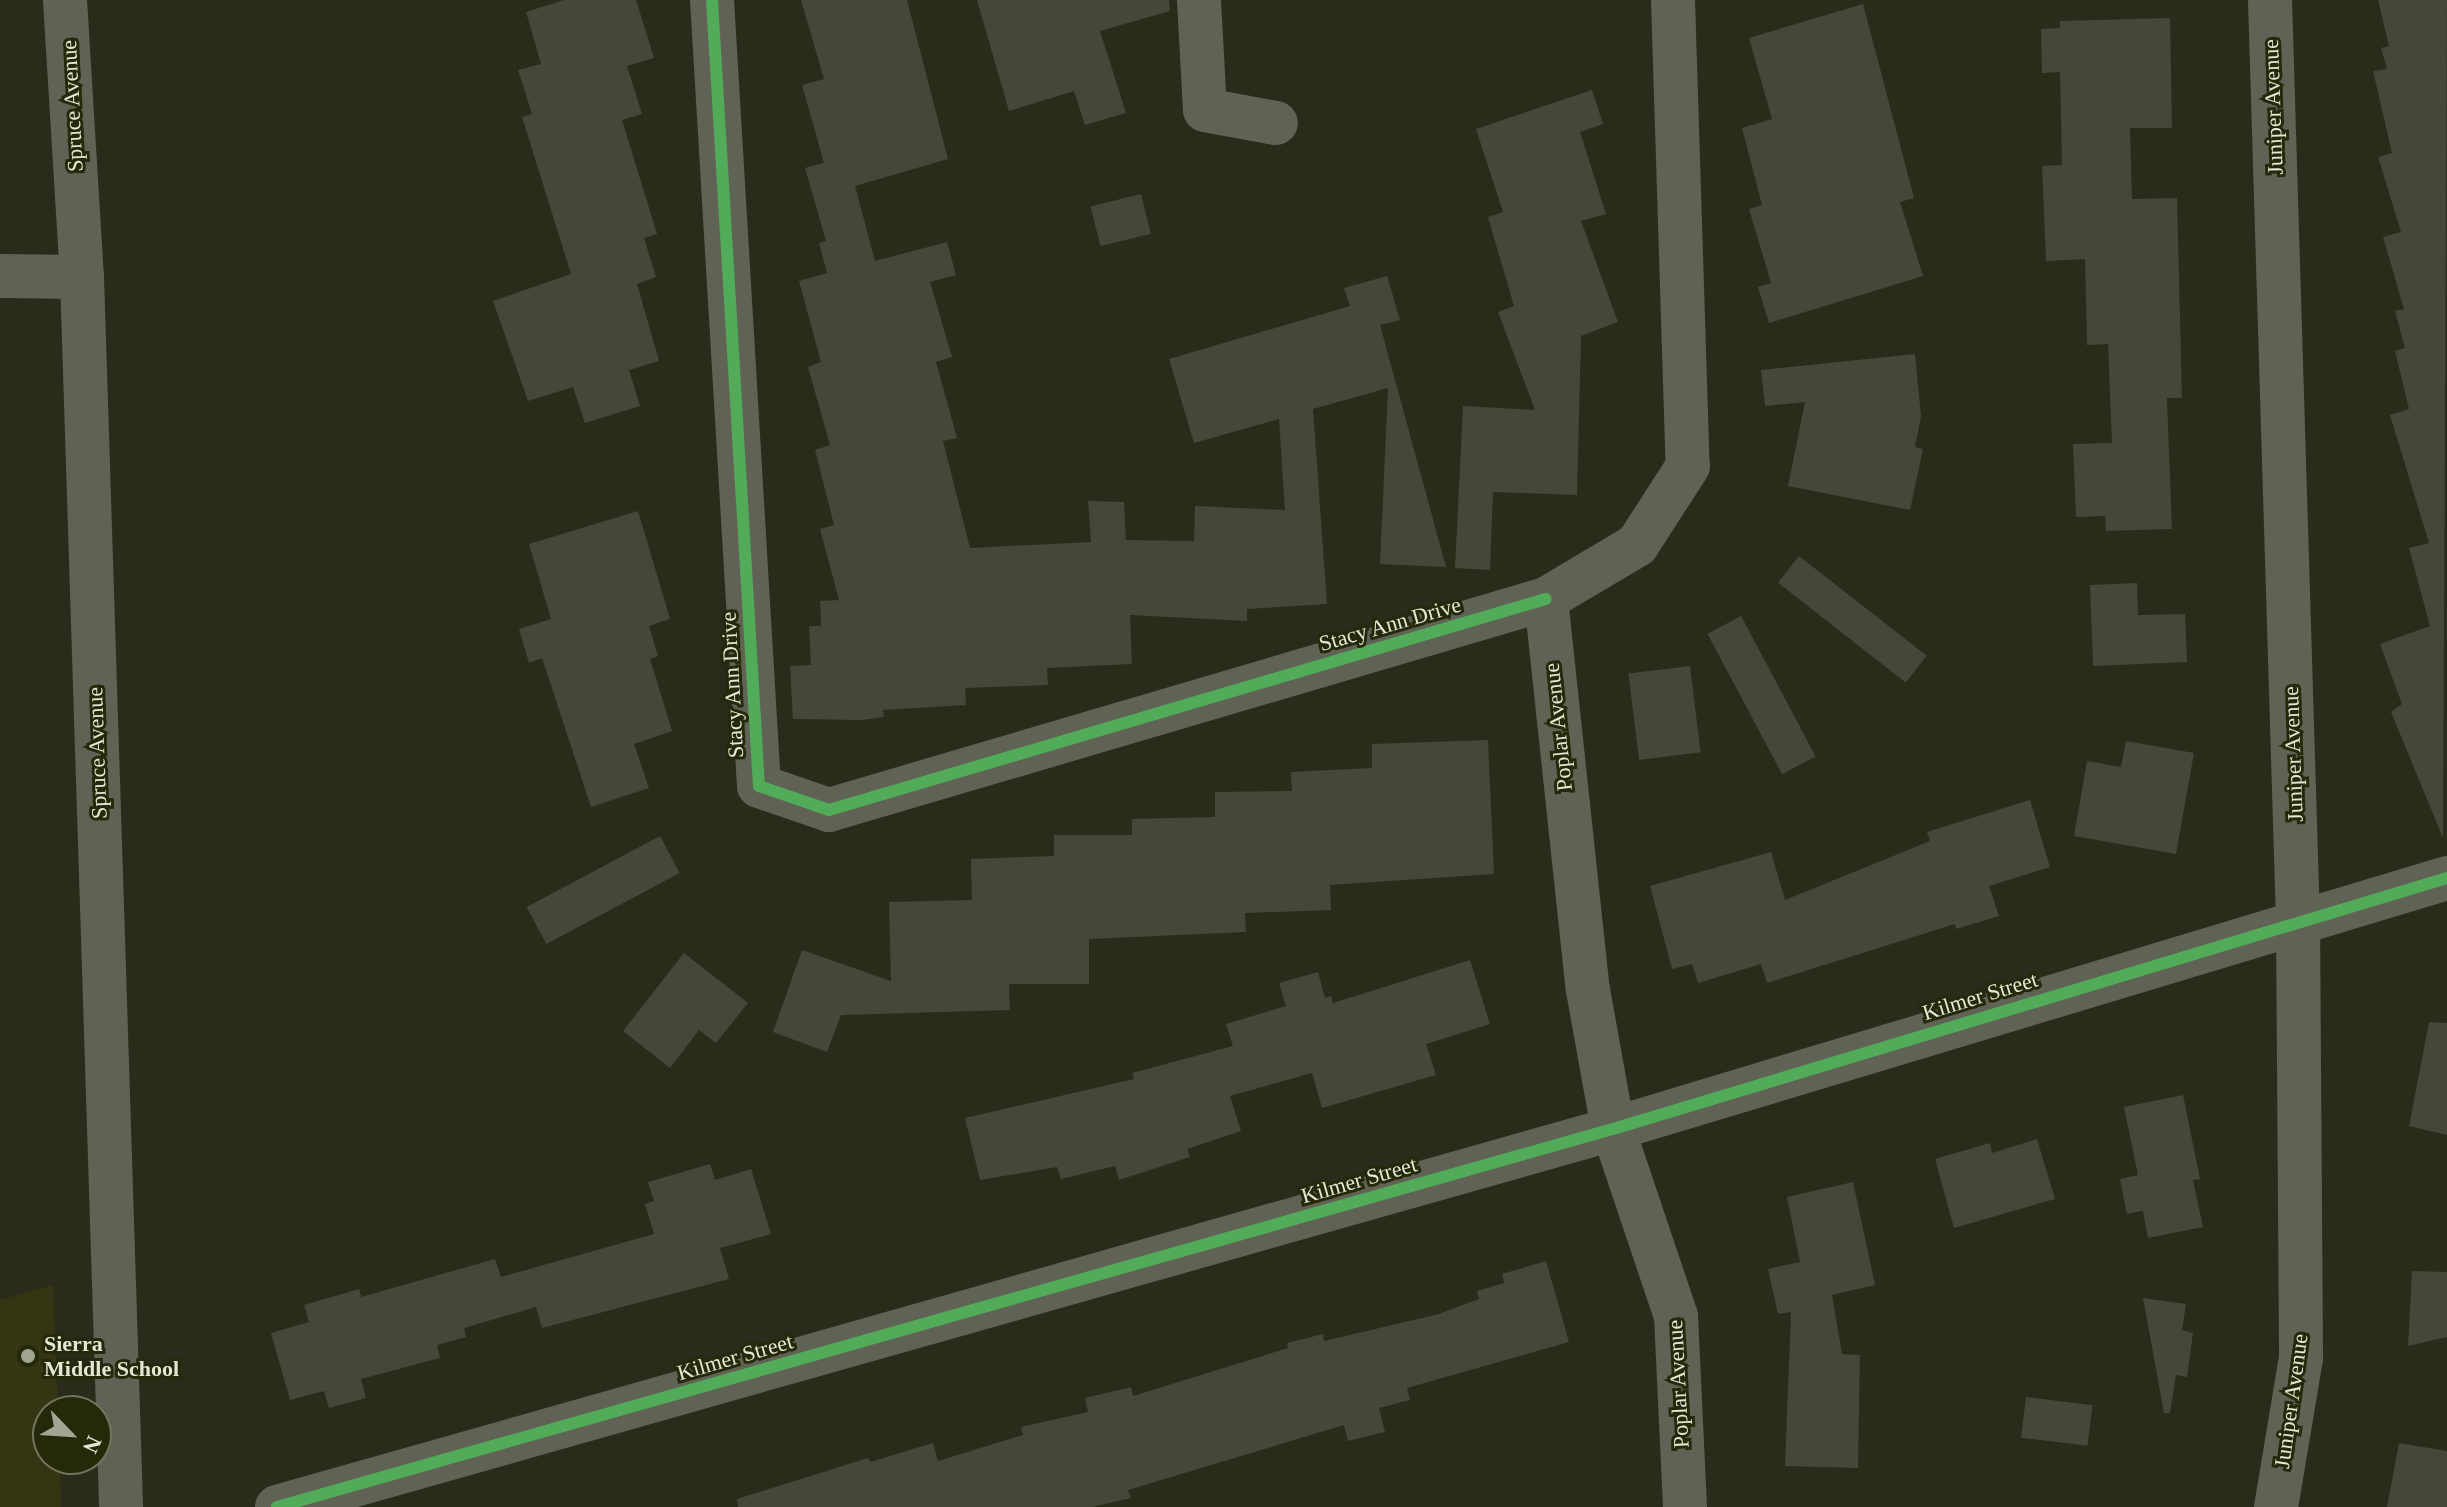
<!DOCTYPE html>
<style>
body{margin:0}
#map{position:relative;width:2447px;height:1507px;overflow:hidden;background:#2a2b1b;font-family:"Times New Roman",serif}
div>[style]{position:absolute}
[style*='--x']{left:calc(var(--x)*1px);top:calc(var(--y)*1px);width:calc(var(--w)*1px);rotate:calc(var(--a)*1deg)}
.built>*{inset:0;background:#343613}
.building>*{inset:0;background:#464739;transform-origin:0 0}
.street>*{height:44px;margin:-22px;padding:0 22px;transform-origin:22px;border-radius:22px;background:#616256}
.secondary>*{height:44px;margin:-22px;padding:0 22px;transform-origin:22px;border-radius:22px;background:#616256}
.cycleway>*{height:12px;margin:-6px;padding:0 6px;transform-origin:6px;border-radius:6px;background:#51ab58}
.dots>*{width:22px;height:22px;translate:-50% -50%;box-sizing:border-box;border:4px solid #26280a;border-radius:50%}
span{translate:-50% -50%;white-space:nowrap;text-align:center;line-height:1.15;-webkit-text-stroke:6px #26280a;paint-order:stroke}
.street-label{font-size:22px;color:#e4e7d5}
.poi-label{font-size:22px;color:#e4e7d5;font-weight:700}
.left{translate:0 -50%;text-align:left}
.north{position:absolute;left:32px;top:1395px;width:80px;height:80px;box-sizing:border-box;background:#26280a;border:2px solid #72745b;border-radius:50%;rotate:115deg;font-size:22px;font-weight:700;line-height:32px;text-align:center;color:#e4e7d5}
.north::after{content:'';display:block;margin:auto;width:28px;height:36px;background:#a3a594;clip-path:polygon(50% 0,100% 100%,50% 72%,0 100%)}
</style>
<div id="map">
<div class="built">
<i style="clip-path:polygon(53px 1285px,58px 1411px,48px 1411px,48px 1459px,60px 1459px,61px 1507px,0 1507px,0 1300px)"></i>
</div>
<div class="building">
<i style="clip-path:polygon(564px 0,636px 0,654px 58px,627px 66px,642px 114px,622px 120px,657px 234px,644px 238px,656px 277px,637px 284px,659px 361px,629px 370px,640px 406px,585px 423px,573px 387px,528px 401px,493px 301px,571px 274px,522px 117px,532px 114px,518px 70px,541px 64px,526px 12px)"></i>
<i style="clip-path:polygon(801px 0,907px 0,948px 159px,855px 186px,875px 261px,947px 242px,956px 275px,930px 282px,952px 357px,936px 362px,957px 438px,943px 441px,970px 548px,1091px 542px,1088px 501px,1124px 502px,1126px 540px,1194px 541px,1195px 506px,1285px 510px,1279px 419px,1194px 443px,1169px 359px,1350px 306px,1344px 288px,1387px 276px,1400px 320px,1380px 325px,1446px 567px,1380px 564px,1388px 388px,1313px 409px,1327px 604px,1247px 609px,1247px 621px,1130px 615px,1132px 664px,1047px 668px,1048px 685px,965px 688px,966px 705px,883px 710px,884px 717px,862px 720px,793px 719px,790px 666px,811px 665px,809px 626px,821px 626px,820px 601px,839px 600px,820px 529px,834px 525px,815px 450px,830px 445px,808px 367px,821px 362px,799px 281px,827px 273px,819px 243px,826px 241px,805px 168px,824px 163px,802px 85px,824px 79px)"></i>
<i style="clip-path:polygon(977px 0,1169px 0,1170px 11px,1100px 31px,1126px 113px,1085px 125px,1074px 91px,1009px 111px)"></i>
<i style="clip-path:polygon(2378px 0,2447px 0,2443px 838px,2391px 712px,2402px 704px,2380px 644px,2430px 626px,2409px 548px,2429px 543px,2390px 415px,2409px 409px,2395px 351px,2405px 348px,2395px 311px,2404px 309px,2383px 237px,2401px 232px,2378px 157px,2392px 153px,2373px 71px,2387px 69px,2381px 48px,2389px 46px)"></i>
<i style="clip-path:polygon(1863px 4px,1914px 198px,1900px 202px,1923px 276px,1769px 323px,1758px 287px,1771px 283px,1749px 209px,1762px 205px,1742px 128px,1772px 119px,1749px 38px)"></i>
<i style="clip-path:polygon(2170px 18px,2172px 128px,2130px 128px,2132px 199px,2177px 198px,2182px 398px,2167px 398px,2172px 529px,2106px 531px,2105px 516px,2076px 517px,2073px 444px,2112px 443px,2108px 344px,2087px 345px,2085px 259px,2046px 261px,2042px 166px,2062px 165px,2060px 72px,2042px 73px,2041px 29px,2060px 28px,2060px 21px)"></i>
<i style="clip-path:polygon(1592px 90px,1603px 124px,1580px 132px,1606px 214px,1581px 221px,1618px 322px,1581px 336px,1577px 495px,1493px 492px,1490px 570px,1455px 568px,1463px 406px,1535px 410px,1498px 312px,1514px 306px,1488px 217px,1503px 212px,1476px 129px)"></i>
<i style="left:1141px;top:194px;width:41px;height:52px;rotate:76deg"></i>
<i style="clip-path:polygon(1915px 354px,1921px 416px,1915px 447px,1923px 449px,1910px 510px,1788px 486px,1805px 402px,1765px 406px,1761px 370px)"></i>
<i style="clip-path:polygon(638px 511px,670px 619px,649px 626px,658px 656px,650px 659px,672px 731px,634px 744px,649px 788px,591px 807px,542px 658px,529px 663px,519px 629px,551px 619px,529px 544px)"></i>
<i style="left:1799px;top:556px;width:162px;height:34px;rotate:38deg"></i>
<i style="clip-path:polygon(2137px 583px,2138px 615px,2185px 614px,2187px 662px,2093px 666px,2090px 585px)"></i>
<i style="left:1741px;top:616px;width:159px;height:38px;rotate:62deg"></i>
<i style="left:1690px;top:666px;width:87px;height:62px;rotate:83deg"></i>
<i style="clip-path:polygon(1488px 740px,1494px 874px,1330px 885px,1331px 910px,1245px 913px,1246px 932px,1089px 939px,1089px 984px,1009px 984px,1010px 1010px,841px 1015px,827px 1052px,773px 1032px,802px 950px,891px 981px,889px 902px,972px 900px,971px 859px,1054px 856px,1054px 835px,1132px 835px,1132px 819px,1215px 817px,1215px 792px,1292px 791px,1291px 772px,1372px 768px,1372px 744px)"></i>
<i style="clip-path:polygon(2126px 741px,2194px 753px,2176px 854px,2074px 836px,2087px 761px,2121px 767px)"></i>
<i style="clip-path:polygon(2030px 800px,2050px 867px,1989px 886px,1999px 916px,1956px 929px,1955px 924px,1767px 983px,1761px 964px,1698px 983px,1692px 964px,1672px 969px,1650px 886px,1771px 852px,1785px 900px,1930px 841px,1927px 832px)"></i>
<i style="left:660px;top:836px;width:42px;height:151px;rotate:62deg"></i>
<i style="clip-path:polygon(684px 953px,748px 1003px,716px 1043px,699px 1030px,670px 1068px,623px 1031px)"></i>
<i style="clip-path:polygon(1470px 960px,1490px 1024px,1426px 1044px,1436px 1075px,1322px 1108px,1312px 1073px,1230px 1096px,1241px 1131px,1187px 1149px,1190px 1157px,1119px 1180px,1115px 1166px,1061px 1179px,1057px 1167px,980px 1180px,965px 1118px,1134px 1079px,1132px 1073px,1233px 1046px,1226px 1024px,1286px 1006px,1279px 983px,1318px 972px,1325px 998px,1331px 996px,1333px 1003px)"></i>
<i style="clip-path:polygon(2429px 1022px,2447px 1023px,2447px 1135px,2409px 1126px)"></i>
<i style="clip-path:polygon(2183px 1095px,2200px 1179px,2193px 1180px,2203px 1227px,2148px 1238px,2143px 1211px,2127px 1214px,2120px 1179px,2138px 1175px,2124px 1107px)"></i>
<i style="clip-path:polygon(2037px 1139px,2055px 1199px,1954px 1228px,1935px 1159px,1990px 1143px,1992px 1153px)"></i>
<i style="clip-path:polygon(710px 1164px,715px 1180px,751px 1169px,771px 1234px,720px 1248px,729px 1279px,542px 1328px,536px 1307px,464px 1328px,466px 1337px,437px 1345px,440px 1358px,361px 1379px,366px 1398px,329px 1408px,324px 1391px,290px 1400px,271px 1333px,309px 1322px,304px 1305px,359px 1289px,361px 1297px,495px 1259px,501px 1277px,654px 1234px,645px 1204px,654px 1201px,648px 1182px)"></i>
<i style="clip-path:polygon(1853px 1182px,1875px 1285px,1832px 1295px,1842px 1354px,1860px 1355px,1858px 1468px,1785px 1466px,1791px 1312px,1778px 1314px,1768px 1269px,1800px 1262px,1787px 1197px)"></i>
<i style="clip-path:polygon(1546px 1261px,1569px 1342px,1407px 1388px,1410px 1400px,1379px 1408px,1385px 1432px,1348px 1441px,1344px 1425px,1128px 1490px,1131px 1498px,1092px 1507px,738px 1507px,737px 1499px,868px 1458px,870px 1462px,933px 1443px,938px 1461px,1023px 1435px,1021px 1427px,1088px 1412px,1085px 1398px,1131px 1387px,1133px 1396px,1288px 1348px,1287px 1343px,1323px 1334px,1324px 1341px,1439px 1314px,1479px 1299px,1477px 1291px,1504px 1283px,1502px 1274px)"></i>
<i style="clip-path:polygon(2412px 1271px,2447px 1272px,2447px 1337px,2408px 1346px)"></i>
<i style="clip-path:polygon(2143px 1298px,2186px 1304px,2182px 1330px,2193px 1333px,2187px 1377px,2176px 1375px,2170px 1413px,2164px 1413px)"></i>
<i style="left:2026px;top:1397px;width:67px;height:41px;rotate:7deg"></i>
<i style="clip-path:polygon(2399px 1443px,2447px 1451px,2447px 1507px,2387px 1507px)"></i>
</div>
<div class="street">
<i style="--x:712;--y:0;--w:787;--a:86.58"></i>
<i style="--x:759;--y:786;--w:74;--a:18.9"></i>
<i style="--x:829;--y:810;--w:747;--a:-16.4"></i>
<i style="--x:1199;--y:0;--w:110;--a:86.9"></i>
<i style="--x:1205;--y:110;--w:72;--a:10.4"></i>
<i style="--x:1673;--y:0;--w:466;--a:88.2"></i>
<i style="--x:1688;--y:466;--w:94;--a:122.8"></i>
<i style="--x:1637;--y:545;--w:106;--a:149.3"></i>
<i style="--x:1546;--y:599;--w:393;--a:83.9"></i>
<i style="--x:1588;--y:990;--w:141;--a:79.8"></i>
<i style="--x:1613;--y:1129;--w:197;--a:71.4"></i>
<i style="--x:1676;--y:1316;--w:191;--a:87.3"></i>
<i style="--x:2270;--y:0;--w:920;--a:88.26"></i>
<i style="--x:2298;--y:920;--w:438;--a:89.6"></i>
<i style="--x:2301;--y:1358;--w:151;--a:99.5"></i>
<i style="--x:0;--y:276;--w:82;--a:0.7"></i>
<i style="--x:277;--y:1507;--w:1388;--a:-15.8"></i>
<i style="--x:1613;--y:1129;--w:871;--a:-16.75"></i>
</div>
<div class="secondary">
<i style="--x:65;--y:0;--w:278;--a:86.5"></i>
<i style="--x:82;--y:277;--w:1231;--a:88.18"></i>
</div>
<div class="cycleway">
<i style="--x:712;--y:0;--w:787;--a:86.58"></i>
<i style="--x:759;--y:786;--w:74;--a:18.9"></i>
<i style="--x:829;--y:810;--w:747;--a:-16.4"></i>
<i style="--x:277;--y:1507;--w:1388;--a:-15.8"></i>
<i style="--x:1613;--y:1129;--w:871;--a:-16.75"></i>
</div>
<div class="dots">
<i style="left:28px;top:1356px;background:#a3a594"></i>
</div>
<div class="street-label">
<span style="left:72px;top:106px;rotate:-93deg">Spruce Avenue</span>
<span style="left:2273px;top:107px;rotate:-92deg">Juniper Avenue</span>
<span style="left:1390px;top:624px;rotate:-16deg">Stacy Ann Drive</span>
<span style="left:732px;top:685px;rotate:-93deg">Stacy Ann Drive</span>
<span style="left:1558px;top:727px;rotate:-96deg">Poplar Avenue</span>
<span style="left:97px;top:753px;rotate:-92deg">Spruce Avenue</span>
<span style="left:2293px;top:754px;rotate:-92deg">Juniper Avenue</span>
<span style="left:1980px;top:996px;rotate:-17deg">Kilmer Street</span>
<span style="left:1359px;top:1180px;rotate:-16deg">Kilmer Street</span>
<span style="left:735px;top:1357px;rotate:-16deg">Kilmer Street</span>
<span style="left:1678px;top:1384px;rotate:-93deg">Poplar Avenue</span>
<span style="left:2291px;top:1401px;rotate:-82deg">Juniper Avenue</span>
</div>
<div class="poi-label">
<span class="left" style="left:44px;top:1356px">Sierra<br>Middle School</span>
</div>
<div class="north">N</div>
</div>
